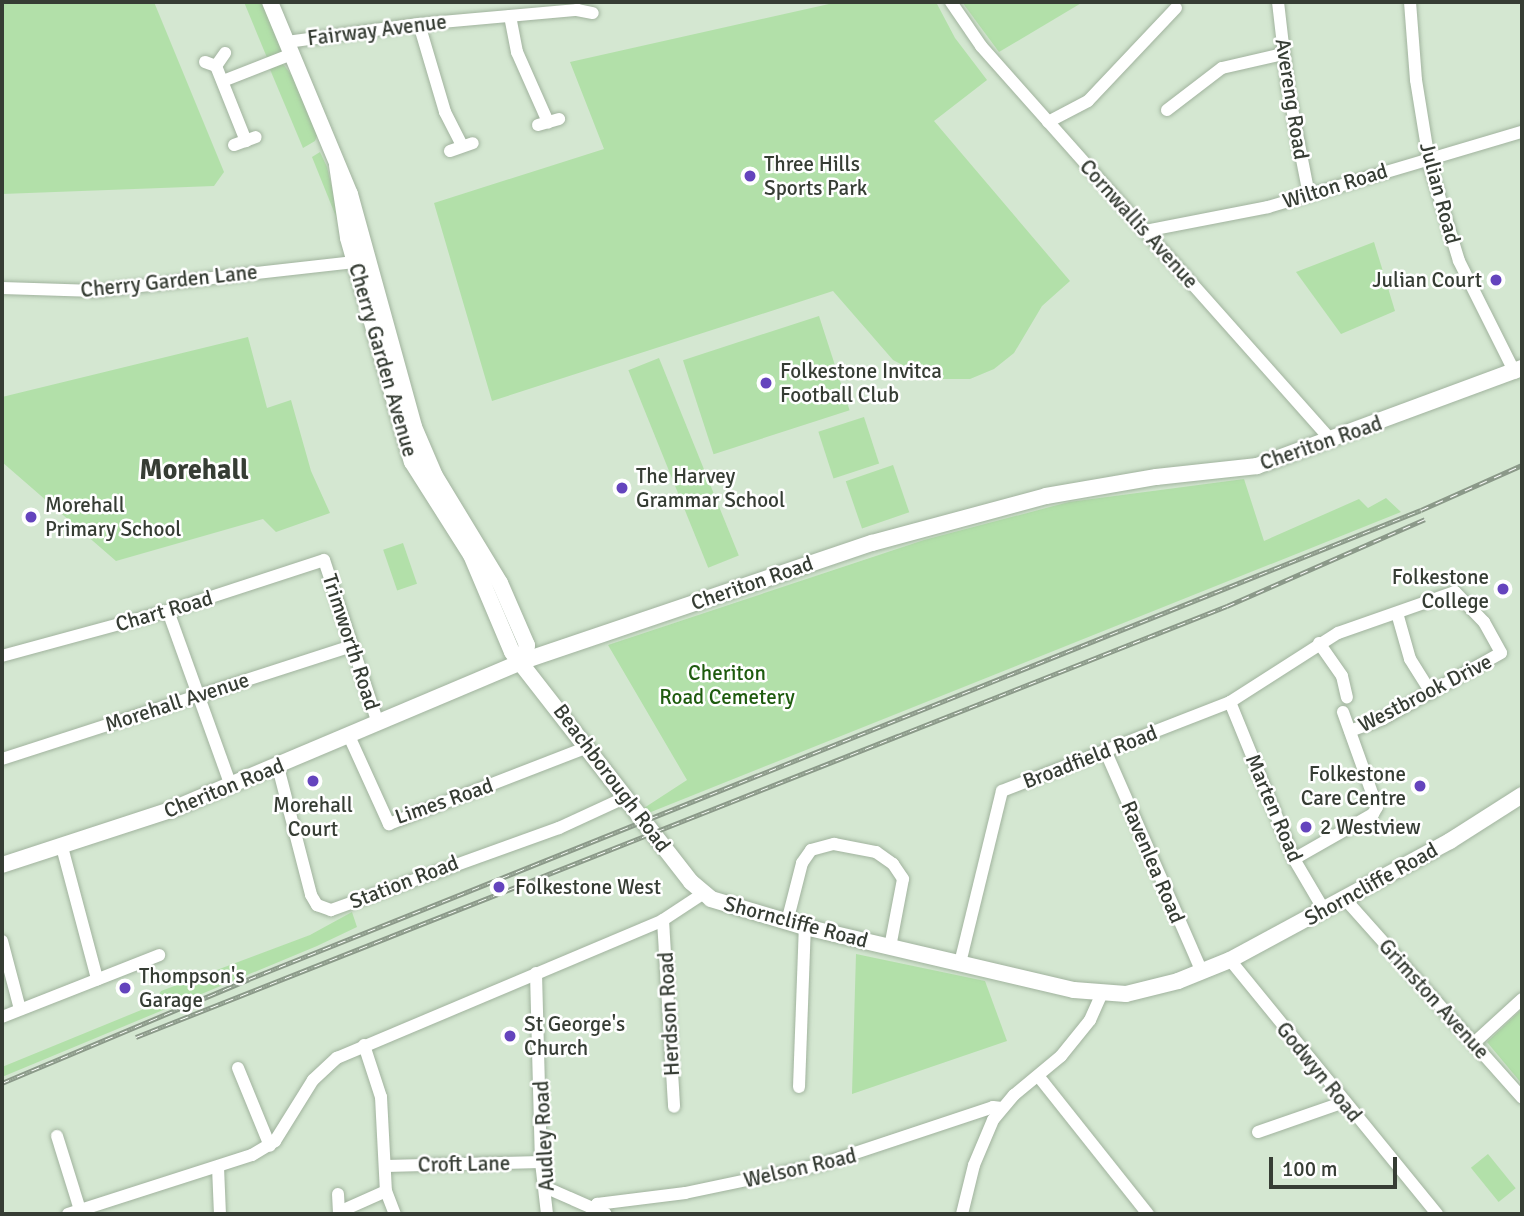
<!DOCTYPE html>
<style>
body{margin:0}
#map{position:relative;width:1524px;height:1216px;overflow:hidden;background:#d4e7d1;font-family:Signika,sans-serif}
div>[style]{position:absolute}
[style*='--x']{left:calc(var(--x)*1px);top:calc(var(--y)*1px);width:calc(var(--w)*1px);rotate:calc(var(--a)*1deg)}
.green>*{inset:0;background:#b2e0a9;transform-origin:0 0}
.roads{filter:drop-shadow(0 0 2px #a1b39e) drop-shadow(0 0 2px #a1b39e)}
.minor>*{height:12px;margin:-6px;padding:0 6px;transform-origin:6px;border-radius:6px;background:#fff}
.major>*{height:16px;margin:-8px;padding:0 8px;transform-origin:8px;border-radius:8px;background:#fff}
.rail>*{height:5px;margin-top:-2.5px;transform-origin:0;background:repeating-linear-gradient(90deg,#fff 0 8px,#8b9989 0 16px);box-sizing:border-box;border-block:2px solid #8b9989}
.dots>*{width:19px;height:19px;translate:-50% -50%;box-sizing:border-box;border:4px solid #fff;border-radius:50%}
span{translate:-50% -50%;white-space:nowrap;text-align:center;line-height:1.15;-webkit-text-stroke:5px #fff;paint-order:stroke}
.street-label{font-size:21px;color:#363d34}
.poi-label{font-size:21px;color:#363d34}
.left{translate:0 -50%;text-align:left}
.right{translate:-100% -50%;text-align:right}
.park-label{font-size:21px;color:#1e5b0e}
.district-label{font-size:28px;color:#363d34;font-weight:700}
.frame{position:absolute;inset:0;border:4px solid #363d34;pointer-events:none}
.scale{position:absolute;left:1269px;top:1157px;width:128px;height:32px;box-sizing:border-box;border:4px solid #363d34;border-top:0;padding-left:9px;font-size:21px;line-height:24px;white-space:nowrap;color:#363d34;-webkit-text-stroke:5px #fff;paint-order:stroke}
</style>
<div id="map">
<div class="green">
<i style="clip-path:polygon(2px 2px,154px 2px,224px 172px,214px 186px,2px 194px)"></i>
<i style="clip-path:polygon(244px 2px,265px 2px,282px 45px,281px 53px,268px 60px)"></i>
<i style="clip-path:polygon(838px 2px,936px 2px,955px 38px,987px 80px,934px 121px,1070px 281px,1042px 306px,1014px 353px,994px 369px,970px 379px,929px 379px,893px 360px,833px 291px,492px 401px,434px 203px,604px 149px,570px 62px)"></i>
<i style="clip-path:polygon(962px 2px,1083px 2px,999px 52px)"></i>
<i style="clip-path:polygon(283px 64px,297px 82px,319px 131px,315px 141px,303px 148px,269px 67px)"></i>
<i style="clip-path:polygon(320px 152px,327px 167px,343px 234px,312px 157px)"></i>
<i style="clip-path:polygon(1374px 242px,1395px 311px,1341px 334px,1296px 272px)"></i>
<i style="left:819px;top:316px;width:99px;height:143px;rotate:72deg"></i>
<i style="clip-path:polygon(248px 337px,267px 408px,291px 400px,311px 471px,330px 513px,276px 532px,263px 519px,116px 561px,2px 462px,2px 397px)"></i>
<i style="left:659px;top:358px;width:213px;height:33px;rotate:68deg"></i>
<i style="left:864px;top:417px;width:49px;height:48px;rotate:72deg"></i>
<i style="left:893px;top:465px;width:50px;height:50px;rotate:71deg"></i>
<i style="clip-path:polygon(1244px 479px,1264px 541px,1359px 499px,1368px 508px,1386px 498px,1401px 512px,651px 812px,644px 808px,687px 780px,608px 645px,924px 540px,1069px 502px)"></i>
<i style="left:403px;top:543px;width:43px;height:21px;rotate:71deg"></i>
<i style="clip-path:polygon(352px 912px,357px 927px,317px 946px,2px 1077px,2px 1067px,151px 1006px,161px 991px,310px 935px)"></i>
<i style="clip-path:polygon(856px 954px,985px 981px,1007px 1041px,852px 1094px)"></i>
<i style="clip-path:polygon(1522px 1009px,1522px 1084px,1487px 1042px)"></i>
<i style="left:1488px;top:1154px;width:44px;height:22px;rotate:51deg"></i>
</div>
<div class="roads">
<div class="minor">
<i style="--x:951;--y:2;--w:53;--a:55.7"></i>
<i style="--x:981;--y:46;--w:528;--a:48.38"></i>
<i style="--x:1278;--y:2;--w:87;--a:83.4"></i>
<i style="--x:1288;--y:88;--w:109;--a:78.9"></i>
<i style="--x:1410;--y:2;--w:78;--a:85.6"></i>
<i style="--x:1416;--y:80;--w:87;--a:80.8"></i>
<i style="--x:1430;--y:166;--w:99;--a:73"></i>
<i style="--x:1459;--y:261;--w:125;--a:63.4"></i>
<i style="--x:510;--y:16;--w:37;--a:79"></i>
<i style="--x:517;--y:52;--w:77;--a:66.1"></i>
<i style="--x:419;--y:24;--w:92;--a:73.5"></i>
<i style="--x:445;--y:112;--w:38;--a:63"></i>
<i style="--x:287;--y:42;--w:133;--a:-7.8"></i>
<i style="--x:419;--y:24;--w:159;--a:-5.1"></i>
<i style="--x:577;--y:10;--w:16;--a:11"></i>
<i style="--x:205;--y:62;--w:12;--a:20"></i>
<i style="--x:216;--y:66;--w:81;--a:68.2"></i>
<i style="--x:216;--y:66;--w:16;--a:-55"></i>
<i style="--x:223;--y:81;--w:74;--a:-21.4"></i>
<i style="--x:1167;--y:110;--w:69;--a:-37.4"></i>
<i style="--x:1222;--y:68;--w:63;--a:-12.9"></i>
<i style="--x:1048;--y:122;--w:45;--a:-27.7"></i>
<i style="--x:1088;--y:101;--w:128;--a:-46.6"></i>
<i style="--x:538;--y:125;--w:22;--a:-16"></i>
<i style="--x:234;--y:145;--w:23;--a:-20"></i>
<i style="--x:450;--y:151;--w:24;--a:-19"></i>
<i style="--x:1145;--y:231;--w:125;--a:-11"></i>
<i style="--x:1268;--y:207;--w:265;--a:-16.5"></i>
<i style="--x:2;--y:288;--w:94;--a:1.8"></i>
<i style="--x:96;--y:291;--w:269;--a:-6.4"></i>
<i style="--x:168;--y:611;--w:186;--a:70.2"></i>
<i style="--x:1397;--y:613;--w:48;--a:74.2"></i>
<i style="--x:1410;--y:659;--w:40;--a:58"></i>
<i style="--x:1319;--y:643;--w:40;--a:55.1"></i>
<i style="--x:1342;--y:676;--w:22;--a:77"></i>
<i style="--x:2;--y:656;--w:172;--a:-15.2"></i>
<i style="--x:168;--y:611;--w:164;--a:-18.1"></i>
<i style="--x:324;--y:560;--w:172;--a:71.7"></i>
<i style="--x:1230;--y:702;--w:170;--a:67.8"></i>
<i style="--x:1294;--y:859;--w:59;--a:59.5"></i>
<i style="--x:349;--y:736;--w:97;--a:65.6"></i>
<i style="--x:389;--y:824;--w:213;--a:-21.2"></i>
<i style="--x:1105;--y:750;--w:242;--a:66.4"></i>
<i style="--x:2;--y:759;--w:368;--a:-17.9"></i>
<i style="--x:278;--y:767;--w:132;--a:75.5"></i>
<i style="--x:311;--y:895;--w:12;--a:59"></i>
<i style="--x:317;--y:905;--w:15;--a:20"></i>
<i style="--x:331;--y:910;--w:242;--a:-19.8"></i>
<i style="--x:559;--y:828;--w:74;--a:-24.8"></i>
<i style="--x:62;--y:847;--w:137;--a:75.1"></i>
<i style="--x:1294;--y:859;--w:91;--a:-29.7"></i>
<i style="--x:1373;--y:814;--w:8;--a:-60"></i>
<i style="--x:1377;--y:807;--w:101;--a:-109.7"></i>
<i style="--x:1345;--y:899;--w:266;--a:48.3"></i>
<i style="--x:663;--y:920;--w:187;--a:86.6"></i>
<i style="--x:787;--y:922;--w:61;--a:-75.7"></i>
<i style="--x:802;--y:863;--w:16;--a:-55"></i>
<i style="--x:811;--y:850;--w:24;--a:-15"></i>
<i style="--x:834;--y:844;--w:43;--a:10.8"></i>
<i style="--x:876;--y:852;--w:21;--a:35"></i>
<i style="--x:893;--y:864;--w:18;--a:56"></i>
<i style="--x:903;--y:879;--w:69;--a:100.8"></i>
<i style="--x:2;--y:941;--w:70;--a:75.2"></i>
<i style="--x:1230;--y:960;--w:328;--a:50.8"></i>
<i style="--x:960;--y:963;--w:177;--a:-76.3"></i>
<i style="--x:1002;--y:791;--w:245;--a:-21.3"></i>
<i style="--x:1230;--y:702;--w:128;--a:-32.6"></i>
<i style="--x:1338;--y:633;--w:124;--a:-19.3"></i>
<i style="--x:1455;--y:592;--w:42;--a:46"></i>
<i style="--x:1484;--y:622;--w:35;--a:61"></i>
<i style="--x:1501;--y:653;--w:135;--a:150.8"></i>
<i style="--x:1383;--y:719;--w:35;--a:160"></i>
<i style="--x:536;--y:973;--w:189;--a:88.5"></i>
<i style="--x:541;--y:1162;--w:52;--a:83.4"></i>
<i style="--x:2;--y:1017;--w:169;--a:-21.5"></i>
<i style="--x:1474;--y:1043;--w:65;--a:-42.5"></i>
<i style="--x:364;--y:1045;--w:55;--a:71.9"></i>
<i style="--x:381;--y:1097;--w:94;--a:87"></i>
<i style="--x:386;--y:1191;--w:25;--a:69"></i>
<i style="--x:238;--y:1068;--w:84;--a:67.7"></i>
<i style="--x:1039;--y:1077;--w:175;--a:51.5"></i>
<i style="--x:799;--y:1087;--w:160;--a:-87.9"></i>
<i style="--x:1258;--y:1132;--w:91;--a:-19.2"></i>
<i style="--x:57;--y:1136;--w:77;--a:72.7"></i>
<i style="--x:386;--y:1166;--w:155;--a:-1.5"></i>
<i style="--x:218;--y:1167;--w:47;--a:87.6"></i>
<i style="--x:547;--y:1188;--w:64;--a:23.8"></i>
<i style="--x:338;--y:1194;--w:20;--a:87"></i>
<i style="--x:594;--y:1209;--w:6;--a:-59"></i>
<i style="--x:597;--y:1204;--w:89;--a:-7.1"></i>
<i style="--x:685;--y:1193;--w:137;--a:-11.8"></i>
<i style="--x:819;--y:1165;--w:183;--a:-18.4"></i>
<i style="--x:993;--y:1107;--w:9;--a:6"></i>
<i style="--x:339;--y:1212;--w:51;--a:-24.1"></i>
<i style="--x:68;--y:1214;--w:193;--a:-17.8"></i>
<i style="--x:252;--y:1155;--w:27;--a:-31"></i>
<i style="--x:275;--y:1141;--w:72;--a:-58.1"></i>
<i style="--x:313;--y:1080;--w:33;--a:-43"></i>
<i style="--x:337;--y:1058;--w:354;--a:-22.9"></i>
<i style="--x:663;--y:920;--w:49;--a:-33.4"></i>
<i style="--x:962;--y:1214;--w:50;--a:-76.2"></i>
<i style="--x:974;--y:1165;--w:49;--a:-67.1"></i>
<i style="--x:993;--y:1120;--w:33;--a:-50"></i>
<i style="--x:1014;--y:1095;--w:61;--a:-39.7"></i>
<i style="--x:1061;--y:1056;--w:46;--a:-51.1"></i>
<i style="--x:1090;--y:1020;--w:27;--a:-66"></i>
</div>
<div class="major">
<i style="--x:270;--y:2;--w:208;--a:67.4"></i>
<i style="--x:350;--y:194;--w:242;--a:74.6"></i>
<i style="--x:414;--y:427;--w:53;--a:66.8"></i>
<i style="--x:435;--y:476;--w:125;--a:58.7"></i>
<i style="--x:500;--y:583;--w:68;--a:66.5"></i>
<i style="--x:527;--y:645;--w:16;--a:104"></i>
<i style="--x:337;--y:165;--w:74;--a:81.4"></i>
<i style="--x:348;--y:238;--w:233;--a:74.1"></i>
<i style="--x:412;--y:462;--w:110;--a:57.6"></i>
<i style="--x:471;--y:555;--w:105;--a:67.1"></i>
<i style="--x:512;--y:652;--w:291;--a:52.1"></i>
<i style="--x:691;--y:882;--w:26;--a:40"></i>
<i style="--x:711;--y:899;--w:98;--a:16.6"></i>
<i style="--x:805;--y:927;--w:276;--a:13.2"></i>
<i style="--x:1074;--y:990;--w:52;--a:4.4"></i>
<i style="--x:1126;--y:994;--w:54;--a:-14"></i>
<i style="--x:1178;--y:981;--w:56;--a:-22"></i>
<i style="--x:1230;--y:960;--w:250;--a:-28.4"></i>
<i style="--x:1450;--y:841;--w:85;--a:-32.6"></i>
<i style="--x:2;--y:865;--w:180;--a:-18.1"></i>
<i style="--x:173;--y:809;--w:380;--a:-22.9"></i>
<i style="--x:523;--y:661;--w:368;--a:-18.7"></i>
<i style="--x:872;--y:543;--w:180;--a:-15.1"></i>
<i style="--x:1046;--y:496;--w:112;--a:-9.8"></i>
<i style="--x:1156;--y:477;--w:102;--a:-6.2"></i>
<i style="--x:1257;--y:466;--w:283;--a:-20.3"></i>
</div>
</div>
<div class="rail">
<i style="--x:136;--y:1037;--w:1173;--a:-21.56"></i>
<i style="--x:1227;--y:606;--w:216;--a:-23.7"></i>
<i style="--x:2;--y:1083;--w:268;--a:-22.8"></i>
<i style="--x:249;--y:979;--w:1262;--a:-21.81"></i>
<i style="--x:1421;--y:510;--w:111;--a:-24"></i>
</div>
<div class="dots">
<i style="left:750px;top:176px;background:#6444bd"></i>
<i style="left:1496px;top:280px;background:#6444bd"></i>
<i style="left:766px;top:383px;background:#6444bd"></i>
<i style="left:622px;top:488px;background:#6444bd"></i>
<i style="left:31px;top:517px;background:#6444bd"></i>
<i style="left:1503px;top:589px;background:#6444bd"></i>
<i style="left:313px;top:781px;background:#6444bd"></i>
<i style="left:1420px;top:786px;background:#6444bd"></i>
<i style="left:1306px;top:827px;background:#6444bd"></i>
<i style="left:499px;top:887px;background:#6444bd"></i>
<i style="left:125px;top:988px;background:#6444bd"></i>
<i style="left:510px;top:1036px;background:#6444bd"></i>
</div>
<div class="street-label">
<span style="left:377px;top:30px;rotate:-7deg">Fairway Avenue</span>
<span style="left:1292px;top:99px;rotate:81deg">Avereng Road</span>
<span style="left:1335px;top:186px;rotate:-17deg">Wilton Road</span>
<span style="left:1440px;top:193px;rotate:75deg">Julian Road</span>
<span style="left:1139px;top:224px;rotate:48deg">Cornwallis Avenue</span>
<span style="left:169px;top:281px;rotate:-6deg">Cherry Garden Lane</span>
<span style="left:383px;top:360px;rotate:74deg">Cherry Garden Avenue</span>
<span style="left:1321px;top:443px;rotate:-19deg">Cheriton Road</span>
<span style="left:752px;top:583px;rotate:-19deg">Cheriton Road</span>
<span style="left:164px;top:611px;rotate:-16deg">Chart Road</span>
<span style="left:351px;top:642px;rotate:72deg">Trimworth Road</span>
<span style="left:1425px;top:693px;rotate:-27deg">Westbrook Drive</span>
<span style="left:177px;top:702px;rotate:-18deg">Morehall Avenue</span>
<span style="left:1090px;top:757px;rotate:-21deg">Broadfield Road</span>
<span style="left:612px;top:778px;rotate:53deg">Beachborough Road</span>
<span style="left:224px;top:788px;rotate:-22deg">Cheriton Road</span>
<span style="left:444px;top:801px;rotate:-19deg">Limes Road</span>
<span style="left:1274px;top:808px;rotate:67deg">Marten Road</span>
<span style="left:1153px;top:862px;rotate:67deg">Ravenlea Road</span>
<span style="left:404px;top:882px;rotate:-21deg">Station Road</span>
<span style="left:1371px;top:884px;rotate:-29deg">Shorncliffe Road</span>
<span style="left:796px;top:922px;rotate:15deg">Shorncliffe Road</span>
<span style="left:1434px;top:999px;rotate:48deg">Grimston Avenue</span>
<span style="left:669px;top:1014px;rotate:-93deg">Herdson Road</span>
<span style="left:1319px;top:1072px;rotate:51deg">Godwyn Road</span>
<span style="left:544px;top:1136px;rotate:-93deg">Audley Road</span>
<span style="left:464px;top:1164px;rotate:-1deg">Croft Lane</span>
<span style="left:800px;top:1168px;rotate:-13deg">Welson Road</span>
</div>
<div class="poi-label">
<span class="left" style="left:764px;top:176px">Three Hills<br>Sports Park</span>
<span class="right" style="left:1482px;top:280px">Julian Court</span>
<span class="left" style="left:780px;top:383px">Folkestone Invitca<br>Football Club</span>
<span class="left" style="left:636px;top:488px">The Harvey<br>Grammar School</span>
<span class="left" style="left:45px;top:517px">Morehall<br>Primary School</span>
<span class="right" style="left:1489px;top:589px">Folkestone<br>College</span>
<span class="right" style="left:1406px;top:786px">Folkestone<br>Care Centre</span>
<span style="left:313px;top:817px">Morehall<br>Court</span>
<span class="left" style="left:1320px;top:827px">2 Westview</span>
<span class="left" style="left:515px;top:887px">Folkestone West</span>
<span class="left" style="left:139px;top:988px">Thompson's<br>Garage</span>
<span class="left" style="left:524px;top:1036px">St George's<br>Church</span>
</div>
<div class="park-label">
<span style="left:727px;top:685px">Cheriton<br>Road Cemetery</span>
</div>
<div class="district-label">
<span style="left:194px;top:470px">Morehall</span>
</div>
<div class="frame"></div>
<div class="scale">100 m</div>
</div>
